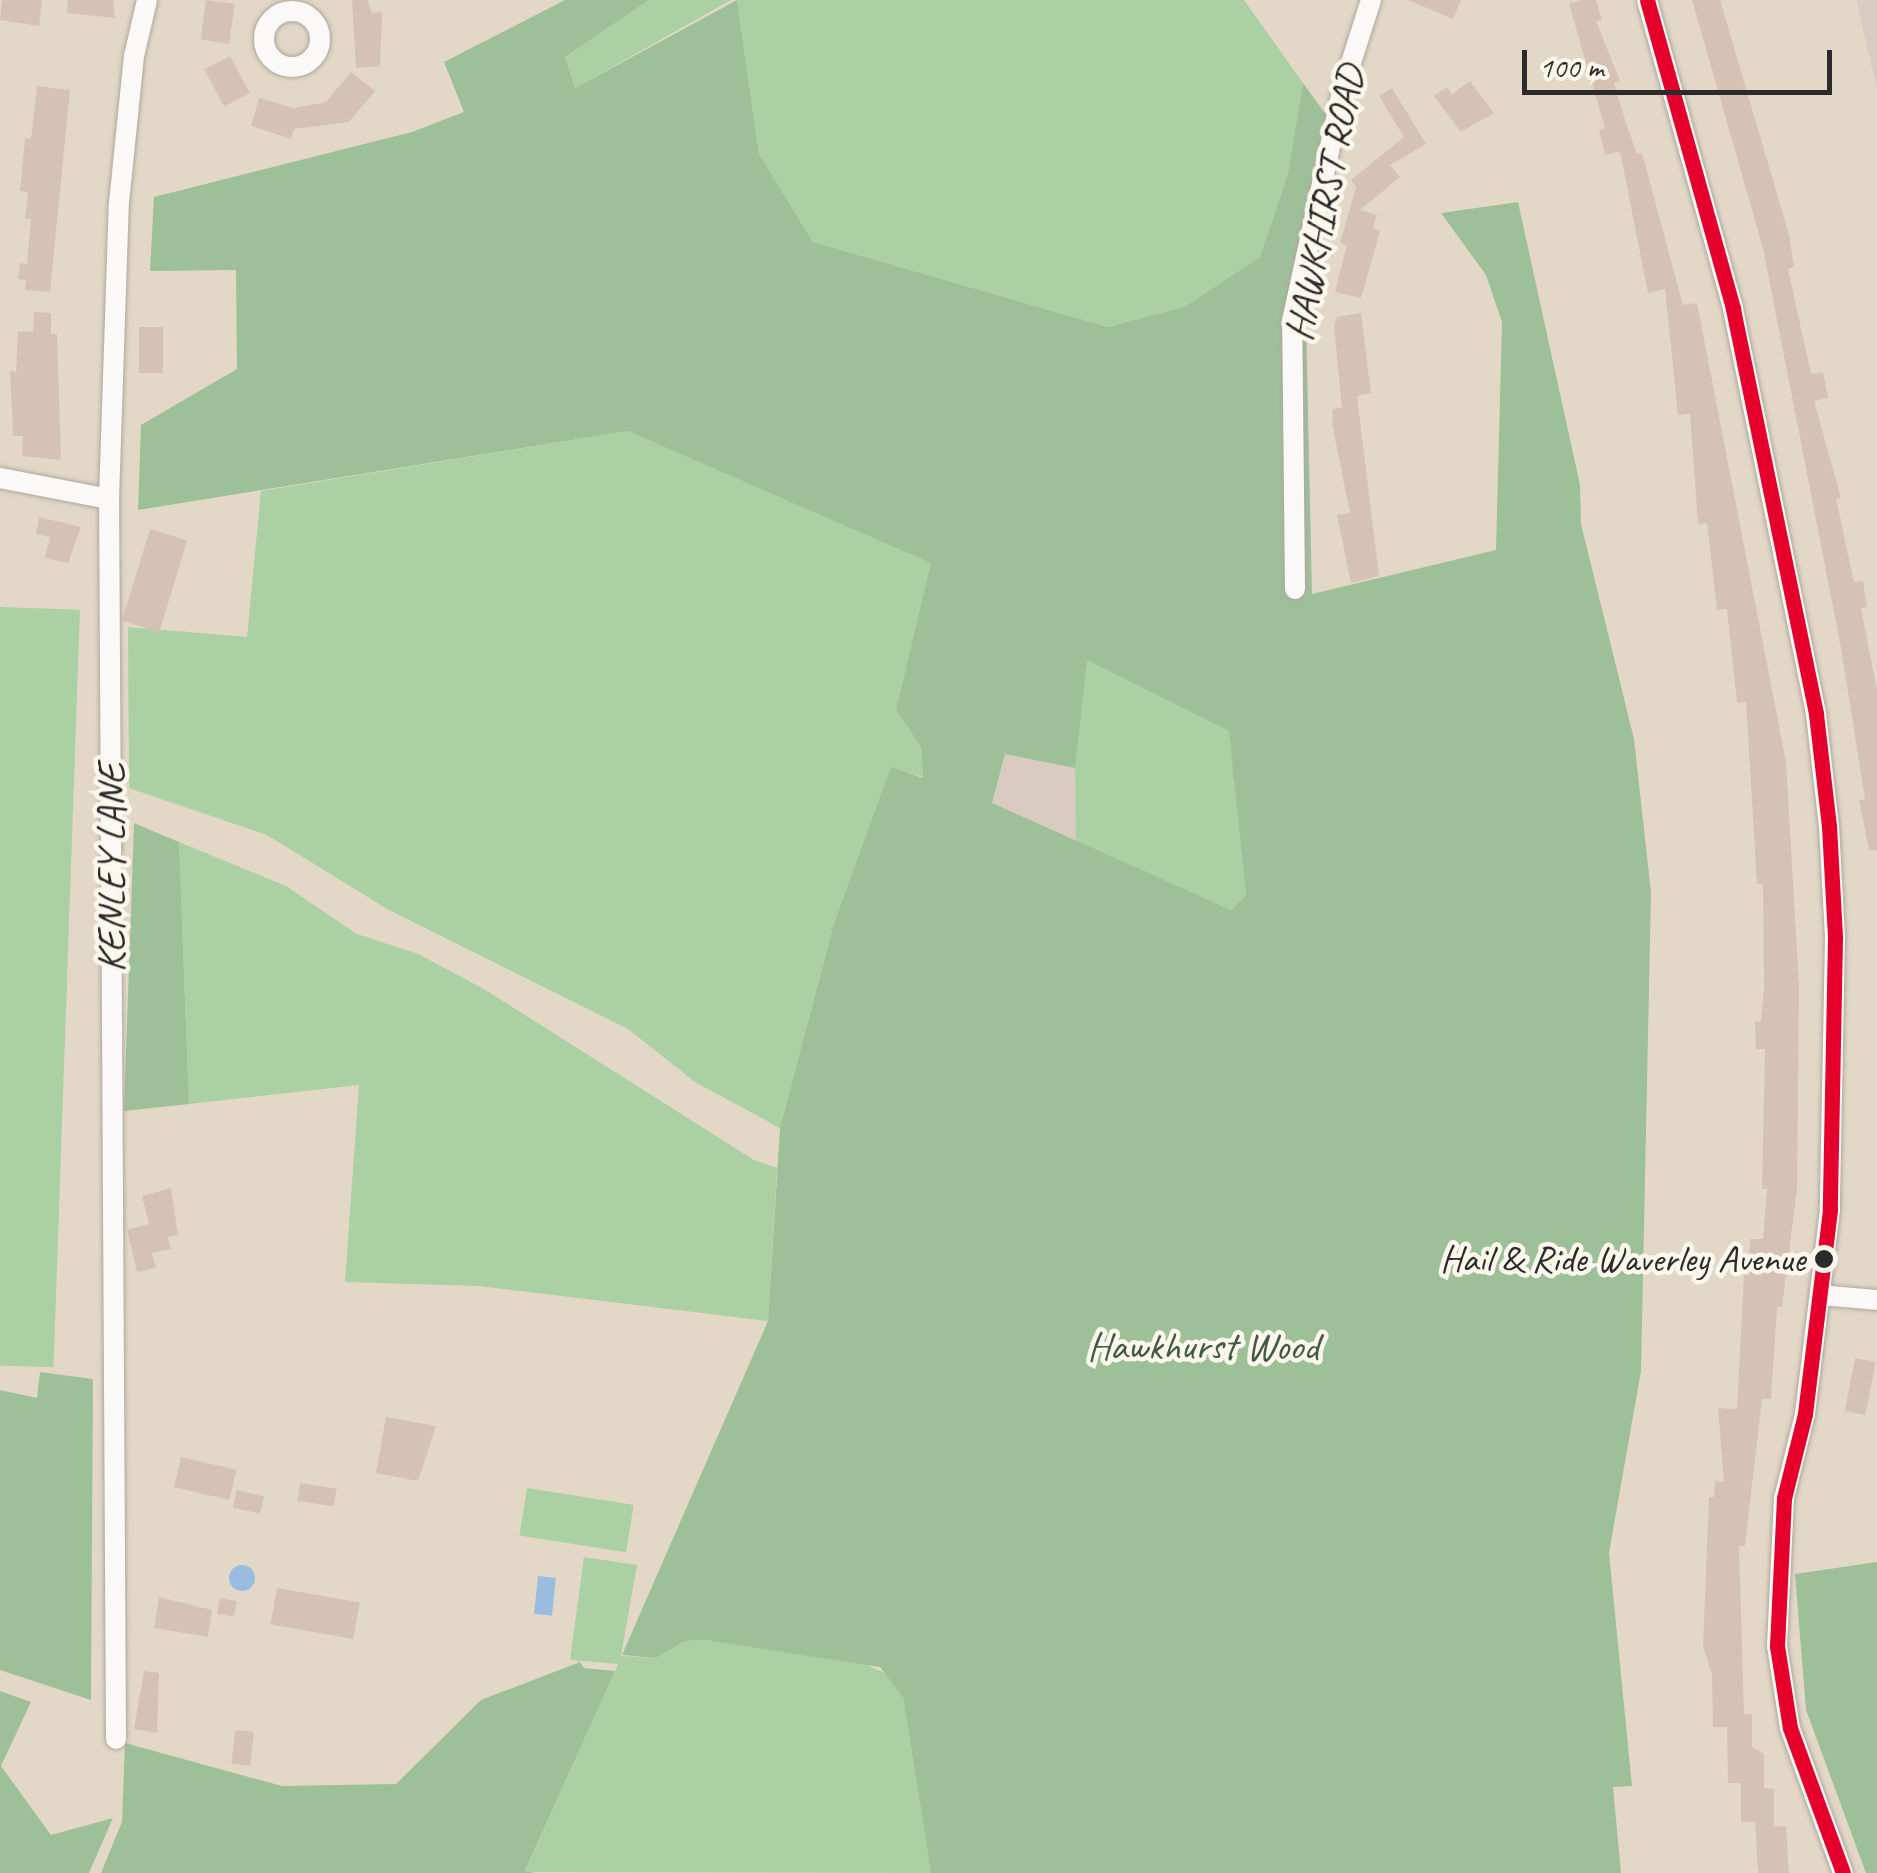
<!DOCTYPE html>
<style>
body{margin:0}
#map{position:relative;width:1877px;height:1873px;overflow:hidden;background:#e3d8c7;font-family:Caveat,sans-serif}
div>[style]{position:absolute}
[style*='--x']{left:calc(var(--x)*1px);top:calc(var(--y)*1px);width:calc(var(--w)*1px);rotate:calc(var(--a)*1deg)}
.industrial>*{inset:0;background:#d9cbc1}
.green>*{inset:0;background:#aad0a4;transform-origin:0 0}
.forest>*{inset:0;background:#9ec099}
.water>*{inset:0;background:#9abddf;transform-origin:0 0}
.round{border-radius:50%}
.building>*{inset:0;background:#d6c2b4;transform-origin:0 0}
.roads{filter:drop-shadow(0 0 2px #afa89d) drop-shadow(0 0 2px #afa89d)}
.minor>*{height:20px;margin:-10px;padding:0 10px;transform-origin:10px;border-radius:10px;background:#fbf9f7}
.minor>.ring{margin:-10px;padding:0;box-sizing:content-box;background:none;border:20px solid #fbf9f7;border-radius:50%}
.bus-1>*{height:15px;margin:-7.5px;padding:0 7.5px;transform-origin:7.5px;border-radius:7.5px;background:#e4002b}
.dots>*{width:28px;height:28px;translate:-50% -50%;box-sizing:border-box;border:5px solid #fbf7ec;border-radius:50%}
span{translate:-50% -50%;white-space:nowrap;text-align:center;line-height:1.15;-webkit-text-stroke:9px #fbf7ec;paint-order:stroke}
.bus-label{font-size:38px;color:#2b2b2b}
.right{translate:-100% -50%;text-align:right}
.street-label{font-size:40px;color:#2b2b2b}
.park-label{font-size:40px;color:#435a47}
.scale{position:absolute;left:1522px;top:50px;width:310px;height:45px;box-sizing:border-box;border:5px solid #2b2b2b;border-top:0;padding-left:12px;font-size:30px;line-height:35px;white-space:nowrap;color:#2b2b2b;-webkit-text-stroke:8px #fbf7ec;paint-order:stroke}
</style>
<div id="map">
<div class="industrial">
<i style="clip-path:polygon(1856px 0,1877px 0,1877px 88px)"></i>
<i style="clip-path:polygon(1005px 754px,1075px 768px,1076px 843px,992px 803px)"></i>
</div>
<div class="green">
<i style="clip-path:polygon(649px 0,731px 0,575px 88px,565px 57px)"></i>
<i style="clip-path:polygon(737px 0,1244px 0,1303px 83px,1288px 173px,1260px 257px,1184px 307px,1108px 327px,813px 242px,759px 154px)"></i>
<i style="clip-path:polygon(628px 431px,932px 562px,896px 710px,921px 747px,923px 777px,891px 768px,834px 923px,780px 1128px,695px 1082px,628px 1029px,389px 910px,267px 835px,129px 788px,128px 627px,247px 637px,261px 491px)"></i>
<i style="left:0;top:607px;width:80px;height:758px;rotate:2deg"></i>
<i style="clip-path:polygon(1086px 659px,1230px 731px,1246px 895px,1231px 910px,1076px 843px,1075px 768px)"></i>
<i style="clip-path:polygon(179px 842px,286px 886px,357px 934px,418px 954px,484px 989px,754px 1160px,777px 1168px,768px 1321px,479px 1286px,345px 1282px,359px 1085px,189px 1104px)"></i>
<i style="left:527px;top:1488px;width:108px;height:48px;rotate:9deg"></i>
<i style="clip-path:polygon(584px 1557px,637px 1565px,621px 1656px,656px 1658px,685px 1641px,705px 1640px,851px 1658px,889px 1675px,903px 1697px,931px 1873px,525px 1872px,618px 1664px,570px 1660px)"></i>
</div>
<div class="forest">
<i style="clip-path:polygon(evenodd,565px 0,649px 0,565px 57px,575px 88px,737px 0,759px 154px,813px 242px,1108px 327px,1184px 307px,1260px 257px,1288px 173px,1303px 83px,1342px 137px,1306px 324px,1312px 594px,1496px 550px,1502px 322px,1486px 275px,1441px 213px,1518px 202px,1580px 485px,1581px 524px,1634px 739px,1651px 892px,1641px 1371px,1609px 1553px,1632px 1786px,1613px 1787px,1621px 1873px,931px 1873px,903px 1697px,880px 1667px,705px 1640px,685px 1641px,656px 1658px,622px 1655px,768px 1321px,780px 1128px,834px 923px,891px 767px,923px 778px,921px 747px,896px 710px,931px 563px,628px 431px,138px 510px,141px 425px,237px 369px,236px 270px,150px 271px,154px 197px,412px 132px,464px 112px,444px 62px,565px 0,1087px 660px,1229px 731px,1246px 895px,1231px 910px,992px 803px,1005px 754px,1075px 768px,1087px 660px)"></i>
<i style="clip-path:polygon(134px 823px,179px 842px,189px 1104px,124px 1111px)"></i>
<i style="clip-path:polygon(40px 1372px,93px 1379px,91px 1700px,0 1670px,0 1390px,37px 1398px)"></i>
<i style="clip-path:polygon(1877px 1562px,1877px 1873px,1866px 1873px,1806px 1710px,1795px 1574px)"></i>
<i style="clip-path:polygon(580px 1662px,584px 1668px,615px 1671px,525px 1871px,535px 1873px,101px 1873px,122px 1822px,125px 1743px,282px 1786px,396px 1784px,481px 1700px)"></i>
<i style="clip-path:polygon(0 1691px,31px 1702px,1px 1766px,51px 1835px,113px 1818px,89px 1873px,0 1873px)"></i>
</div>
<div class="water">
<i class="round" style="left:229px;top:1565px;width:26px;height:26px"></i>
<i style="left:538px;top:1576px;width:18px;height:38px;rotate:6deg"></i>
</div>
<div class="building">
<i style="clip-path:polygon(2px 0,42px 0,39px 26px,0 20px)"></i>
<i style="clip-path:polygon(68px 0,113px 0,115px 18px,67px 13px)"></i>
<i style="left:206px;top:0;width:29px;height:40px;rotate:8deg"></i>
<i style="clip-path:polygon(352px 0,367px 0,372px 13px,382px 12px,380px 66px,356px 68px)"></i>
<i style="clip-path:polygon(1408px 0,1461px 0,1453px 19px)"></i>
<i style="clip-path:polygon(1581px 0,1596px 0,1602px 20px,1596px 21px,1620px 81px,1614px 83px,1626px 123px,1637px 154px,1642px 153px,1683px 305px,1697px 303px,1786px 762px,1799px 986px,1797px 1189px,1782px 1307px,1777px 1307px,1771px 1399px,1762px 1399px,1745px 1546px,1739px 1546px,1744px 1714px,1752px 1714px,1752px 1747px,1764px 1754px,1764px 1788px,1774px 1789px,1774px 1827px,1786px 1826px,1789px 1873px,1758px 1873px,1755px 1822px,1741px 1822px,1741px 1783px,1728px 1783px,1727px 1727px,1713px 1727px,1712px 1675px,1703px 1646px,1709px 1497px,1714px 1497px,1715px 1481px,1724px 1482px,1718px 1408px,1737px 1409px,1744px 1275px,1749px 1275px,1750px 1239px,1763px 1239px,1767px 1189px,1762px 1189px,1765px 1049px,1756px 1049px,1755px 1022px,1761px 1022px,1764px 986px,1763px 884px,1757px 884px,1746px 702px,1737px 703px,1727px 609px,1717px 610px,1707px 523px,1698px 524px,1690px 414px,1678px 415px,1665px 289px,1648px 293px,1620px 151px,1605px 155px,1599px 130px,1605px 128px,1569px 4px)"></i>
<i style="clip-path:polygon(1692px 0,1720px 0,1789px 235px,1794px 267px,1788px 269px,1811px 374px,1823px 372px,1828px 398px,1814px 401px,1841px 498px,1836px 499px,1854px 582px,1863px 581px,1867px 607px,1861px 608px,1877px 690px,1877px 850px,1869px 850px,1859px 800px,1865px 799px,1841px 648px,1763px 248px)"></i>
<i style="left:230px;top:56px;width:42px;height:29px;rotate:62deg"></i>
<i style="clip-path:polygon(351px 72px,375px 91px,349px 122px,294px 129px,291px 139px,251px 126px,259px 98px,294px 108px,326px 102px)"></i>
<i style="clip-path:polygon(1470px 81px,1494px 113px,1461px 132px,1434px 96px,1447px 87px,1452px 94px)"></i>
<i style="clip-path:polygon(37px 86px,70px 90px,50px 292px,25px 290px,26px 280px,18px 279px,20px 263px,27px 264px,31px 219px,25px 219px,28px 192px,20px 191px,25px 138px,31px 139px)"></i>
<i style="clip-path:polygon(1392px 88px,1426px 144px,1390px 165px,1400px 177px,1360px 210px,1377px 215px,1373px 228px,1380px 231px,1361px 298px,1335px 292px,1347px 245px,1340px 243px,1356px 187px,1351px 180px,1404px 137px,1379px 96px)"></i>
<i style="clip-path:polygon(34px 312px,51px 313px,51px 334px,57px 334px,61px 460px,22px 456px,23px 436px,13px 436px,10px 371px,16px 372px,18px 331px,33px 332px)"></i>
<i style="clip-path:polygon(1361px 313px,1371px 393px,1357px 396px,1379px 576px,1351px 583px,1337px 515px,1350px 513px,1332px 423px,1333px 409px,1342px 408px,1334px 327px,1337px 317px)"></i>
<i style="left:139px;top:327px;width:24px;height:46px"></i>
<i style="clip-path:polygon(39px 517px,81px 527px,68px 563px,45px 558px,50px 537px,36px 534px)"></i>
<i style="left:150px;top:529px;width:39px;height:96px;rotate:17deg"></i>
<i style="clip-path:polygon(171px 1188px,178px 1235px,168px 1237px,171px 1249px,152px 1253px,156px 1268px,137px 1272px,127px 1230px,149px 1224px,142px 1196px)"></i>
<i style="left:1855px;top:1358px;width:21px;height:54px;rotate:11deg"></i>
<i style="clip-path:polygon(386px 1417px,436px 1426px,418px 1481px,376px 1473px)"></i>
<i style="left:181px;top:1457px;width:57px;height:31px;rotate:13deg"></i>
<i style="left:300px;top:1483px;width:37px;height:18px;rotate:9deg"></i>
<i style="left:237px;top:1490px;width:28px;height:18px;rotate:13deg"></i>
<i style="left:277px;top:1588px;width:84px;height:37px;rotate:10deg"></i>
<i style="clip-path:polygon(159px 1597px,212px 1610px,208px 1637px,154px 1628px)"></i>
<i style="left:220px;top:1598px;width:17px;height:16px;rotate:10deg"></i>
<i style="clip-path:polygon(144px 1671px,159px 1673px,157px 1733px,134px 1729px)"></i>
<i style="left:235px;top:1730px;width:19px;height:34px;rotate:6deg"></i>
</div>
<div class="roads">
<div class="minor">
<i style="--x:1647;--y:0;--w:321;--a:74.4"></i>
<i style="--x:1733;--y:309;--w:413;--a:78.4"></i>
<i style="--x:1816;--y:714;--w:113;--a:83.4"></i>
<i style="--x:1829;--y:826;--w:112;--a:86.9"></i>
<i style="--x:1835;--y:938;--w:272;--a:91.1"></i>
<i style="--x:1830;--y:1210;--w:206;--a:97"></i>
<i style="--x:1805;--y:1414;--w:87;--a:104"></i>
<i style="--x:1784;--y:1498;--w:148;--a:92.7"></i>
<i style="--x:1777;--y:1646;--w:83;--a:81"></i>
<i style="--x:1790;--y:1728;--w:154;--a:69.9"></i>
<i class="ring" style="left:264px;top:11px;width:36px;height:36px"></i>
<i style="--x:0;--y:478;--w:111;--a:10.9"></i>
<i style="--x:1295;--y:589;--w:268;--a:-90.6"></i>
<i style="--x:1292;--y:321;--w:235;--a:-77.7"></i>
<i style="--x:1342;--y:91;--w:96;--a:-72.3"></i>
<i style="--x:1820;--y:1295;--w:57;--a:5"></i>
<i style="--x:116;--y:1739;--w:1240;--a:-90.32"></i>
<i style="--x:109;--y:499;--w:296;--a:-88.1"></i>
<i style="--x:119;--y:203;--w:148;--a:-84.2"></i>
<i style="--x:134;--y:56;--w:57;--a:-76.9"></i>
</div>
</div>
<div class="bus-1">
<i style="--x:1647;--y:0;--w:321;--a:74.4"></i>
<i style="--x:1733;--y:309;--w:413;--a:78.4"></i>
<i style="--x:1816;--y:714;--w:113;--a:83.4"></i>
<i style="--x:1829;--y:826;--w:112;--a:86.9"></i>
<i style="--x:1835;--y:938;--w:272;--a:91.1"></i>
<i style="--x:1830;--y:1210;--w:206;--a:97"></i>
<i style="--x:1805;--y:1414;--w:87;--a:104"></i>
<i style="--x:1784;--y:1498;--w:148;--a:92.7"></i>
<i style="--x:1777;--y:1646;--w:83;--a:81"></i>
<i style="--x:1790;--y:1728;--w:154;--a:69.9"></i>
</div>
<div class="dots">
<i style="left:1824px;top:1259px;background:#2b2b2b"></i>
</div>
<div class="bus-label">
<span class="right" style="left:1805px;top:1259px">Hail &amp; Ride Waverley Avenue</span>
</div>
<div class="street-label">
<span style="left:1324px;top:203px;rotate:-79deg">HAWKHIRST ROAD</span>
<span style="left:111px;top:868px;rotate:-90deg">KENLEY LANE</span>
</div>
<div class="park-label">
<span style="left:1203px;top:1346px">Hawkhurst Wood</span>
</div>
<div class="scale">100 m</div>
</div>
